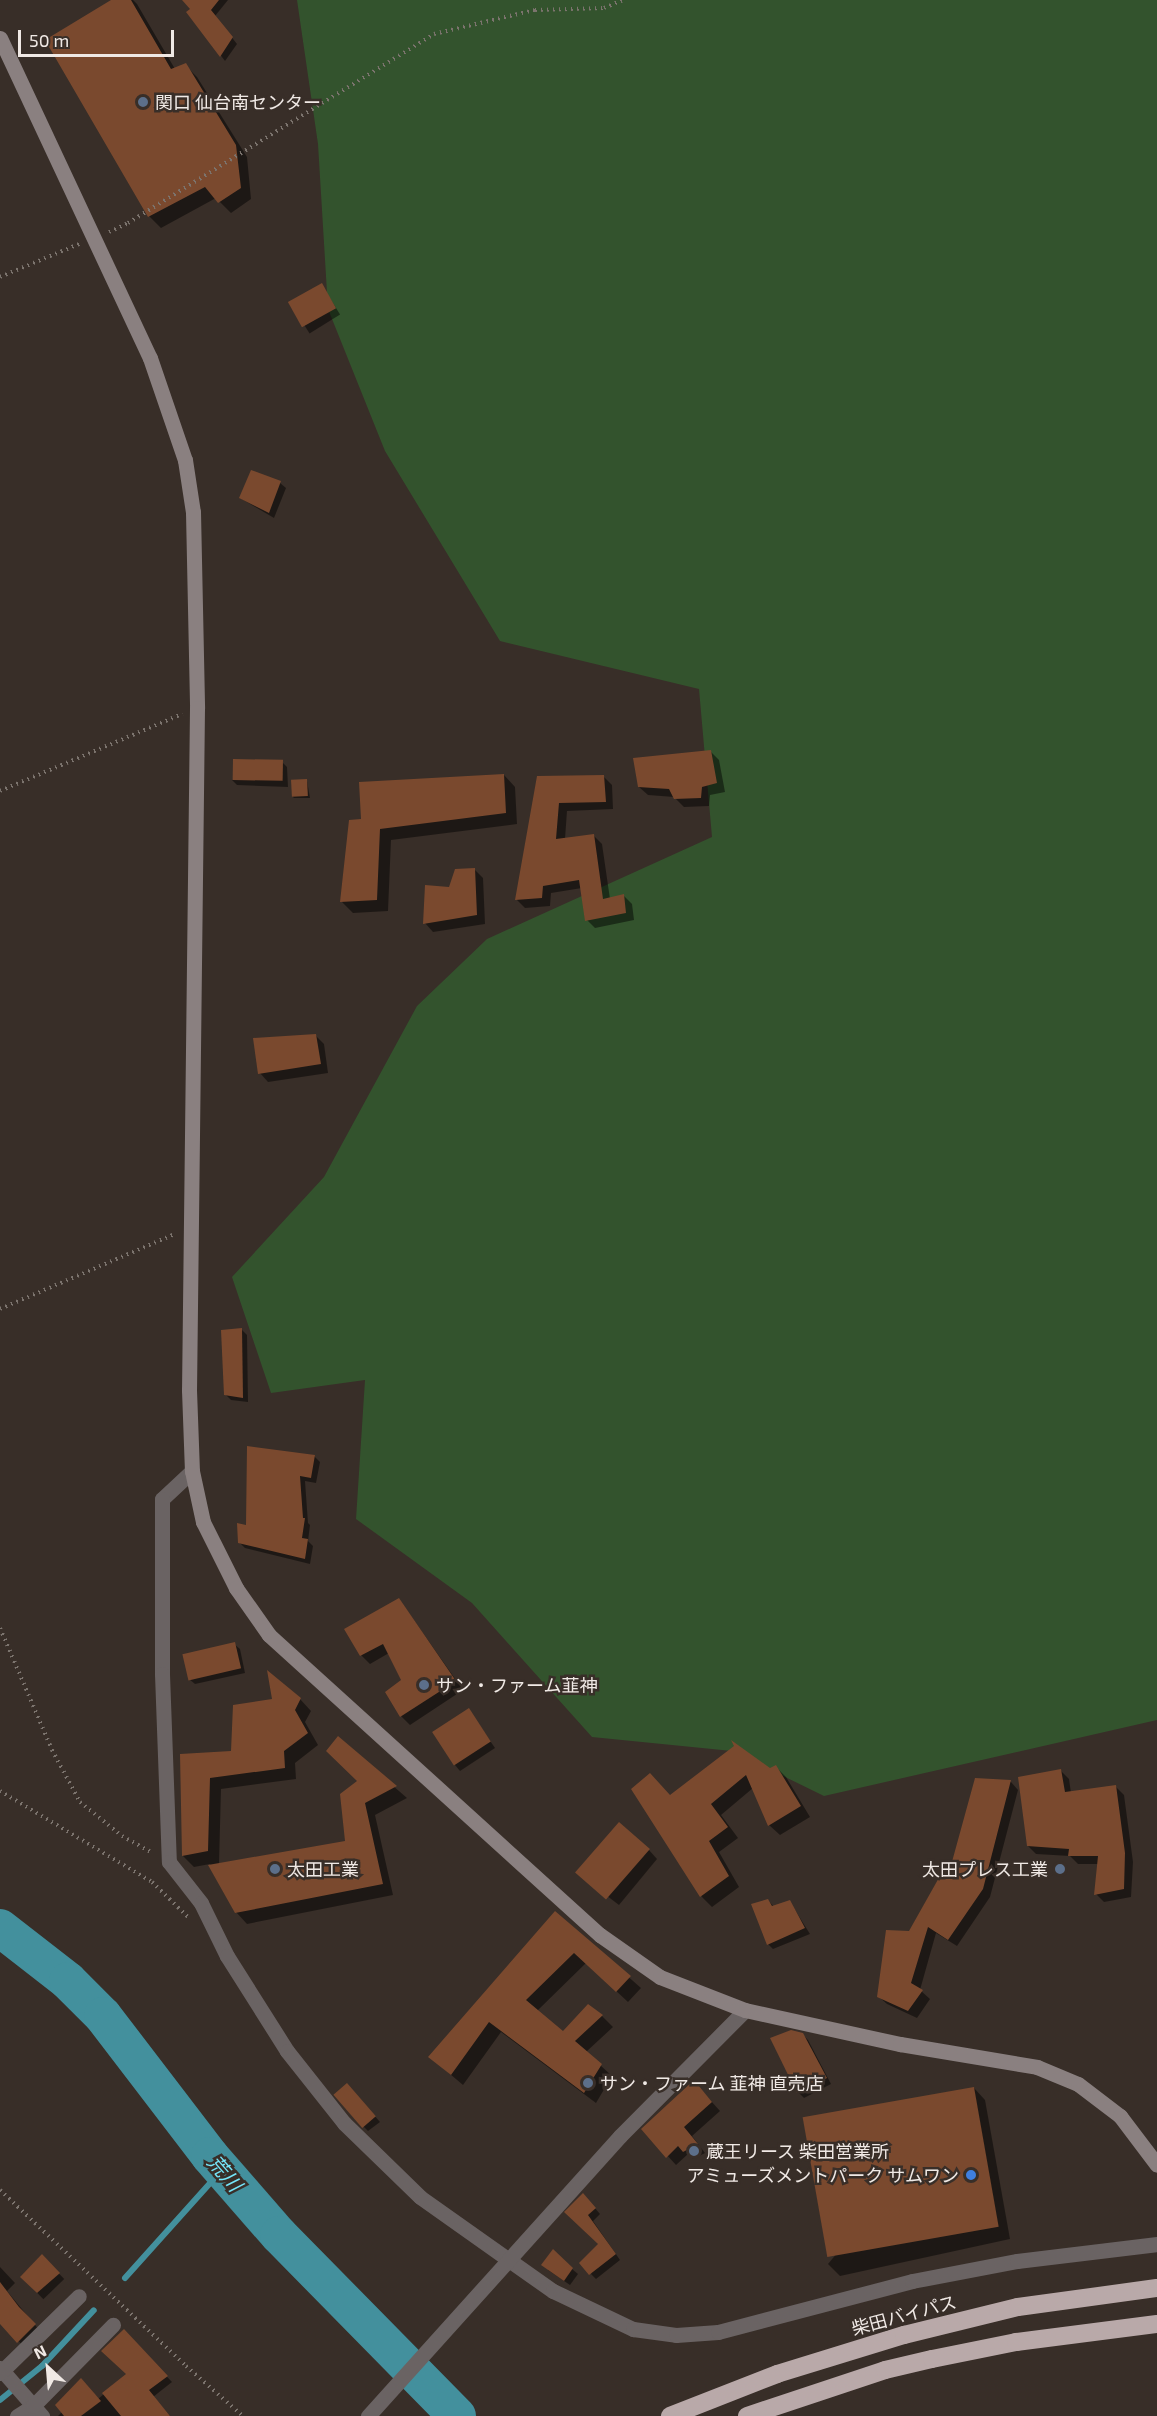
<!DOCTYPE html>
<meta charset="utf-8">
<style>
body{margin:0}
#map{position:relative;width:1157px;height:2416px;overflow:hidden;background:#382e28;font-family:"Exo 2","Noto Sans JP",sans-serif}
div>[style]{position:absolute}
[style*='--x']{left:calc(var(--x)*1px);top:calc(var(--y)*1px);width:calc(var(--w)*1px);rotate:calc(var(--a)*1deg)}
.green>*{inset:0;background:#33532d}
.shadow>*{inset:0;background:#0007;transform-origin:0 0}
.stream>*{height:6px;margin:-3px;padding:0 3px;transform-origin:3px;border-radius:3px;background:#43909d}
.river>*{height:38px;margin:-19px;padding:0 19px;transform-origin:19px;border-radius:19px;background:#43909d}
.building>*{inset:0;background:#7a492e;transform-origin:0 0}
.path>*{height:4px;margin-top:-2px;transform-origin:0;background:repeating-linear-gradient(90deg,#7c746e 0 1.5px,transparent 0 6px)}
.street>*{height:15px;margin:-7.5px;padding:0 7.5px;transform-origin:7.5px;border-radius:7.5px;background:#6a6363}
.secondary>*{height:15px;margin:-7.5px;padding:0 7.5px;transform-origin:7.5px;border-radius:7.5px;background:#8a8080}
.highway>*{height:18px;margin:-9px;padding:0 9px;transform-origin:9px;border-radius:9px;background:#b9a9a9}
.dots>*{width:16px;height:16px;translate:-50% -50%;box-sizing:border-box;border:3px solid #382e28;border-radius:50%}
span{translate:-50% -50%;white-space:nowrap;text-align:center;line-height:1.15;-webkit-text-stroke:5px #382e28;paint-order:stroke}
.poi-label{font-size:18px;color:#f0e9e5}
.left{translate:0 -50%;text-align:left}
.right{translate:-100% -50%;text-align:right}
.street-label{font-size:18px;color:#f0e9e5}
.water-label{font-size:20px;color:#75e7fb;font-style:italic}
.north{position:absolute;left:18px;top:2338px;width:60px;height:60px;-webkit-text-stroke:4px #382e28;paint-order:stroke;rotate:334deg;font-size:16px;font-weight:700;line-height:24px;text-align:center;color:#f0e9e5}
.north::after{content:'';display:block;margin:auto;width:21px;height:27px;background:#f0e9e5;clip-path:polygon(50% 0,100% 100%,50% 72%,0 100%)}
.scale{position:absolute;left:18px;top:30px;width:156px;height:27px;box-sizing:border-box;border:3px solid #f0e9e5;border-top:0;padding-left:8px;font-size:18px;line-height:21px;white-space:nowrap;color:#f0e9e5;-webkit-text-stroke:4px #382e28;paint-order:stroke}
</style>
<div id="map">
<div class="green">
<i style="clip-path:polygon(297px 0,1157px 0,1157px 1720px,824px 1796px,732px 1751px,592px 1737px,472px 1603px,356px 1519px,365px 1380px,271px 1393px,232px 1277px,324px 1177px,417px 1006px,487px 939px,712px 837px,699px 689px,500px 641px,385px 451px,328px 309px,318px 144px)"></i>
</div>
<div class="shadow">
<i style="clip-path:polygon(113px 0,133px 0,137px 4px,175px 69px,185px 65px,197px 77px,247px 157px,251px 199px,231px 213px,216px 198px,161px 228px,149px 216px)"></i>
<i style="clip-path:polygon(184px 0,228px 0,215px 16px,237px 44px,225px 61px,188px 12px,192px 9px)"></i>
<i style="left:321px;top:284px;width:36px;height:36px;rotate:58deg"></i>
<i style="clip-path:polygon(252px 472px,280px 483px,286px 488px,274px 518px,240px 498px)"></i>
<i style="clip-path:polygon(711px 752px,719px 760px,725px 792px,710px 795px,709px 806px,684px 807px,674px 797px,648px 795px,639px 787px)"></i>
<i style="clip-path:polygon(282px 762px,287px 767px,288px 787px,237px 785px,232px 780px)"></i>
<i style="clip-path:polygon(504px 775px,515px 787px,517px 824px,391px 840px,388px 911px,353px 913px,342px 902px,363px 821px)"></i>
<i style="clip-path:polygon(538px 777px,604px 777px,612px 785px,613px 809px,567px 811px,565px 839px,594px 836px,602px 844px,610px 899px,624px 896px,632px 904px,634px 920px,595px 928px,587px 920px,582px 888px,551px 893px,550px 906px,525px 908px,517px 900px)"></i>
<i style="clip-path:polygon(307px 781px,310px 798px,294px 798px,292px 796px)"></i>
<i style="clip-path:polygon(474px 869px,483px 878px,485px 924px,433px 932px,425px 923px)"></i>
<i style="clip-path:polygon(315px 1035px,324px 1044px,328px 1073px,268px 1082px,260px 1073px)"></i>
<i style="clip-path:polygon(242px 1330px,247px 1335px,248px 1402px,231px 1400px,225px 1394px)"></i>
<i style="clip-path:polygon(314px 1456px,320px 1462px,316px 1483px,305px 1481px,308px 1523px,310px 1525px,308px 1541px,313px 1546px,310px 1564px,245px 1548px,239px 1542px,248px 1527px)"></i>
<i style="clip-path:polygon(399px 1599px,463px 1690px,410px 1725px,401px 1716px,387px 1692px,403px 1680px,389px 1653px,370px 1664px,361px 1655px)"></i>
<i style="clip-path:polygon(234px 1644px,240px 1649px,245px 1673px,195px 1684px,189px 1679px)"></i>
<i style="clip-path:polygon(300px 1699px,311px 1711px,305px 1722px,318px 1745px,295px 1763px,296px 1779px,221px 1789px,219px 1864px,347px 1842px,359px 1782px,338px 1738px,407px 1798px,375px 1815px,393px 1895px,247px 1924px,236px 1912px,210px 1864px,194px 1867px,183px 1856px,181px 1755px,232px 1752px)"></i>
<i style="clip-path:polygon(469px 1710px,495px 1748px,460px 1771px,455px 1765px)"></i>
<i style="clip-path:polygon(736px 1747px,770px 1770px,776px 1767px,786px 1777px,810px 1817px,780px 1835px,769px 1825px,753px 1788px,721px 1815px,738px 1838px,719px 1852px,739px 1887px,712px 1907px,702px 1897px,633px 1789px,670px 1797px)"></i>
<i style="clip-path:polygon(1061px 1771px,1069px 1779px,1071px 1793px,1116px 1787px,1124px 1795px,1133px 1862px,1131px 1897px,1104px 1902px,1096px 1894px,1099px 1864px,1078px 1864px,1070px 1856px,1036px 1854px,1028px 1846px)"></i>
<i style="clip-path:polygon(976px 1780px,1011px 1782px,1018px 1790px,990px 1897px,957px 1946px,936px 1933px,920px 1990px,930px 1999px,917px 2018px,887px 2004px,878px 1996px,910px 1932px,951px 1872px)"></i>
<i style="clip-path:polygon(649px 1850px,657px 1859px,619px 1905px,577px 1873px)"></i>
<i style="clip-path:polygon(768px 1900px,774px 1907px,790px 1902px,810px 1934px,773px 1949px,768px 1944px)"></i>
<i style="clip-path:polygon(556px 1913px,641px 1988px,628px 2002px,586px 1963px,537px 2011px,563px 2033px,589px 2006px,602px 2016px,613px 2027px,586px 2052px,612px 2076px,596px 2103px,501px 2032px,463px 2085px,430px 2057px)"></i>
<i style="clip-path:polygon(802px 2034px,808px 2040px,831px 2084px,804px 2098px,798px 2092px)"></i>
<i style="clip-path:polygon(974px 2088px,985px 2100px,1010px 2239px,840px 2276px,828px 2264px)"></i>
<i style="clip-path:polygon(352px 2090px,380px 2122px,368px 2131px,363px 2126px)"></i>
<i style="clip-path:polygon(702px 2091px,720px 2111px,692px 2136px,705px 2153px,693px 2159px,688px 2154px,676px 2165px,643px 2129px)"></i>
<i style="clip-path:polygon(589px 2201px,600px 2214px,593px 2221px,620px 2260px,596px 2279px,591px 2274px,600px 2244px,566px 2212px)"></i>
<i style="left:42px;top:2256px;width:32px;height:29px;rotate:46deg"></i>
<i style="clip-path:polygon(0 2267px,15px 2283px,7px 2291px,40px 2331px,24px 2347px,0 2321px)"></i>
<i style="clip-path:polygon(572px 2269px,578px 2274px,570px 2285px,548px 2270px)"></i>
<i style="clip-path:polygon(124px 2331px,172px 2382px,153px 2397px,170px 2416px,58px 2416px,62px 2412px,98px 2399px,128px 2374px)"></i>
</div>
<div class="stream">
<i style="--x:125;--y:2278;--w:145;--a:-48.1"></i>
<i style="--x:0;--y:2400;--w:54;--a:-39"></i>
<i style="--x:42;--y:2366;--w:76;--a:-47.1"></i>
</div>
<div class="river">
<i style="--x:0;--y:1928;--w:86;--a:37.9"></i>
<i style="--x:68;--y:1981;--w:49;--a:45"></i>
<i style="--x:103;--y:2016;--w:176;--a:52.6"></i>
<i style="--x:210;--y:2156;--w:105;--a:48.9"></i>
<i style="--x:279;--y:2235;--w:254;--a:45.5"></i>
</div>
<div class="building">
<i style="clip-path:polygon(111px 0,131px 0,171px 69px,186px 63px,236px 145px,241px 188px,218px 203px,205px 187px,148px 217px,45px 40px)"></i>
<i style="clip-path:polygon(182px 0,219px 0,211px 10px,233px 37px,220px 57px,186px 12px,190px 9px)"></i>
<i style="left:322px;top:283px;width:29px;height:39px;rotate:61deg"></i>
<i style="clip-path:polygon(251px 470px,281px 481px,269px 513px,239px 498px)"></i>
<i style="clip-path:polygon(711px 750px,717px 783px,702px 787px,701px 798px,674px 799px,669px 789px,638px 787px,633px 758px)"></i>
<i style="left:233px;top:759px;width:50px;height:21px;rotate:1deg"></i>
<i style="clip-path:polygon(504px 774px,506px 813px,380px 829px,377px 900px,340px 902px,349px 820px,361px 819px,359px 782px)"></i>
<i style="clip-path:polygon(604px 775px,606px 802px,559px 803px,556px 839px,594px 834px,603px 899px,624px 894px,626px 913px,585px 921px,579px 880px,543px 886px,542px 898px,515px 900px,537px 776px)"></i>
<i style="left:307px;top:779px;width:17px;height:16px;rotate:87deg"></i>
<i style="clip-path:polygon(475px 868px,477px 915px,423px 924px,425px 885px,449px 887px,455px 869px)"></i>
<i style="clip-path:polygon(316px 1034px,321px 1064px,258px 1074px,253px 1038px)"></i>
<i style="clip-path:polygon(242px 1328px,243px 1398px,224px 1395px,221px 1330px)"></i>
<i style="clip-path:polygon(247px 1446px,315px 1455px,311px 1478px,300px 1476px,303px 1518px,305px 1518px,302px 1538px,308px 1539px,305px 1559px,238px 1543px,237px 1523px,246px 1525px)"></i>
<i style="clip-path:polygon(399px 1598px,456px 1681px,400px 1717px,385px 1692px,401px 1680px,383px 1644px,360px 1656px,344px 1629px)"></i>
<i style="left:235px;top:1642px;width:27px;height:54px;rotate:77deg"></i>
<i style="clip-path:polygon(267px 1670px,301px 1698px,295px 1710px,308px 1733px,284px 1751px,285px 1768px,210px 1778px,208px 1851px,182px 1856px,180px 1754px,231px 1751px,233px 1705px,272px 1699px)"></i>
<i style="left:469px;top:1708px;width:40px;height:44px;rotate:57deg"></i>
<i style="clip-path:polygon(338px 1736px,397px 1786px,365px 1803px,383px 1884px,235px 1913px,208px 1865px,345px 1841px,340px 1794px,357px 1781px,326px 1751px)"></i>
<i style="clip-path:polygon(731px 1740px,770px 1768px,776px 1765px,801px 1806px,768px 1826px,746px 1775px,711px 1804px,728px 1827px,709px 1841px,729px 1876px,700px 1897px,631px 1789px,650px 1773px,670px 1795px,734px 1746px)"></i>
<i style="clip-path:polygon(1061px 1769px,1065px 1792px,1116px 1785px,1125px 1853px,1124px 1889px,1094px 1895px,1098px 1856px,1068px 1856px,1069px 1849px,1027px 1846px,1018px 1777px)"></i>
<i style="clip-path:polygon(975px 1778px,1011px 1780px,983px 1889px,948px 1940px,928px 1927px,911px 1983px,923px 1990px,908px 2011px,877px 1997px,886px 1930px,909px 1931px,945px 1867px,950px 1869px)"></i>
<i style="left:619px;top:1822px;width:41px;height:67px;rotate:41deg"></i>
<i style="clip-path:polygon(768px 1899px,772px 1906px,790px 1900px,805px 1928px,767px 1945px,751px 1904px)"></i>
<i style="clip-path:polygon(555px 1911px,631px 1976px,616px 1992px,574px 1953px,526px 2000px,563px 2031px,588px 2004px,603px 2015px,575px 2041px,602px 2064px,584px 2093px,489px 2022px,451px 2075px,428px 2057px)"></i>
<i style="clip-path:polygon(791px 2030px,803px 2033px,827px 2078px,797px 2093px,770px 2038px)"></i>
<i style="clip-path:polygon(694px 2080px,712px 2102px,684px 2127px,698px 2144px,683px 2152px,678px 2146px,666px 2158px,641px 2129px)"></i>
<i style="left:347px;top:2083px;width:44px;height:18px;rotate:49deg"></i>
<i style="left:974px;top:2087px;width:142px;height:174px;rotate:80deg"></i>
<i style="clip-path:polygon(583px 2193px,596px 2208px,588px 2215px,616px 2254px,589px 2275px,579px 2263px,598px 2244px,564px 2212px)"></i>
<i style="clip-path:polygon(553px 2249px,573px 2268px,564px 2281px,541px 2265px)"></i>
<i style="clip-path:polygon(42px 2254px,60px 2273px,37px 2293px,20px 2277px)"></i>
<i style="clip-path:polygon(0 2282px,19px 2307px,36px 2324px,17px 2343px,0 2324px)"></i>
<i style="clip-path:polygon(124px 2329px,168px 2376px,149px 2390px,170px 2416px,121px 2416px,102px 2393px,126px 2374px,101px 2351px)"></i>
<i style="clip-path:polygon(81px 2378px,101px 2401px,81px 2416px,64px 2416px,55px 2405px)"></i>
</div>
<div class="path">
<i style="--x:109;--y:232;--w:21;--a:-25"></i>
<i style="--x:128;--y:223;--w:360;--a:-31.7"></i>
<i style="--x:434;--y:34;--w:104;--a:-13.4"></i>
<i style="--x:535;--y:10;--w:69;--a:-1.7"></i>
<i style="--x:604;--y:8;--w:21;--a:-23"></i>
<i style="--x:0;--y:277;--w:86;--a:-22.7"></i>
<i style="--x:0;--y:791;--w:198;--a:-22.9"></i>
<i style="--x:0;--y:1309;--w:188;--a:-23.2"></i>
<i style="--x:0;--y:1628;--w:133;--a:66.9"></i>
<i style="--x:52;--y:1750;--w:59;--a:61.7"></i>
<i style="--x:80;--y:1802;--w:54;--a:39"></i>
<i style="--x:122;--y:1836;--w:33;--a:29"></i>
<i style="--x:0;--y:1791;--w:177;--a:30.9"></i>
<i style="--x:152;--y:1882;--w:50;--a:44.2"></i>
<i style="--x:0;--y:2190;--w:256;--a:43.4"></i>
<i style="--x:186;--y:2366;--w:76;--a:41.3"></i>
</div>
<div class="street">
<i style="--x:192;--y:1471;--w:41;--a:137"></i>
<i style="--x:162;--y:1499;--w:175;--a:90"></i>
<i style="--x:162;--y:1674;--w:188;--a:87.9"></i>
<i style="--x:169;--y:1862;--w:52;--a:52"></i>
<i style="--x:201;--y:1903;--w:59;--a:63.9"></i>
<i style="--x:227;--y:1956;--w:112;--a:57.7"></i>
<i style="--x:287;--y:2051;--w:92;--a:51.6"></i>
<i style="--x:344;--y:2123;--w:106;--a:44.2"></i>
<i style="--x:420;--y:2197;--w:163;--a:35.3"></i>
<i style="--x:553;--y:2291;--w:89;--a:25.4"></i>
<i style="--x:633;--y:2329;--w:43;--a:7.9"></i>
<i style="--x:676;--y:2335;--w:42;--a:-4.1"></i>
<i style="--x:718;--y:2332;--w:201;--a:-14.7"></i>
<i style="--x:912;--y:2281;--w:107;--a:-10.8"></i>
<i style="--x:1017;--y:2261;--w:141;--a:-6.9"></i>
<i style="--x:0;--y:2368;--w:64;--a:48.8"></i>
<i style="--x:0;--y:2373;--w:110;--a:-44.3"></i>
<i style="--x:17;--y:2416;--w:19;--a:-32"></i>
<i style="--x:33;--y:2406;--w:114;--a:-45.4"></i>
<i style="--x:368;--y:2416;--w:377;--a:-48"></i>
<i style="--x:620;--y:2136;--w:177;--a:-45.2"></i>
</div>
<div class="secondary">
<i style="--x:0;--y:38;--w:353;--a:64.9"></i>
<i style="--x:150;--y:358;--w:108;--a:71.1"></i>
<i style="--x:185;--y:460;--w:53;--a:81.3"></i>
<i style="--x:193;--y:512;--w:196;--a:88.8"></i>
<i style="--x:197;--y:708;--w:682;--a:90.67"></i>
<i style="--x:189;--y:1390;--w:81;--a:87.9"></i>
<i style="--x:192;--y:1471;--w:52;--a:77.8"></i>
<i style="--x:203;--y:1522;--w:74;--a:63.4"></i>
<i style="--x:236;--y:1588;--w:57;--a:54.9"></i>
<i style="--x:269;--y:1635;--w:447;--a:42.2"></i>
<i style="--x:600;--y:1935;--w:73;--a:35"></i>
<i style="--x:660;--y:1977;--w:91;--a:21.2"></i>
<i style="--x:745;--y:2010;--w:159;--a:12.4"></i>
<i style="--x:900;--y:2044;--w:139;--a:9.5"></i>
<i style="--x:1037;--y:2067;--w:44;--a:22.5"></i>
<i style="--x:1078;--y:2084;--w:53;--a:37.3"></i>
<i style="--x:1120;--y:2116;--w:61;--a:52.9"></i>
</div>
<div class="highway">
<i style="--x:670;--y:2416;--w:115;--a:-21.4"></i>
<i style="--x:777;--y:2374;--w:133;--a:-17.1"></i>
<i style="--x:904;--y:2335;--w:117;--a:-13.8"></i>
<i style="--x:1018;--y:2307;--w:140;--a:-7.8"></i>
<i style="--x:747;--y:2416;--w:145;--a:-18.4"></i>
<i style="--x:885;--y:2370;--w:48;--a:-13.2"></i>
<i style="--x:932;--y:2359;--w:86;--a:-11.4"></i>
<i style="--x:1016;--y:2342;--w:142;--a:-7.3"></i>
</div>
<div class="dots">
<i style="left:143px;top:102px;background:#5c6f8a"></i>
<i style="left:424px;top:1685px;background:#5c6f8a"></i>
<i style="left:275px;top:1869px;background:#5c6f8a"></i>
<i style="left:1060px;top:1869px;background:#5c6f8a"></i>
<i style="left:588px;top:2083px;background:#5c6f8a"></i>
<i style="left:694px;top:2151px;background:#5c6f8a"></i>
<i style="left:971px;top:2175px;background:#3f7fe0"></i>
</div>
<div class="poi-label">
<span class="left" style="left:155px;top:102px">関口 仙台南センター</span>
<span class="left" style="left:436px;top:1685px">サン・ファーム韮神</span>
<span class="left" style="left:287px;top:1869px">太田工業</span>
<span class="right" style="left:1048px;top:1869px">太田プレス工業</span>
<span class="left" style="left:600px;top:2083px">サン・ファーム 韮神 直売店</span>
<span class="left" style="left:706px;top:2151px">蔵王リース 柴田営業所</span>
<span class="right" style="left:959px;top:2175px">アミューズメントパーク サムワン</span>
</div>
<div class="street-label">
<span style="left:904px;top:2315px;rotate:-15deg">柴田バイパス</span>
</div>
<div class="water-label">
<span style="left:225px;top:2173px;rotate:49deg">荒川</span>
</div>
<div class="north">N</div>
<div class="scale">50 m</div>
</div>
